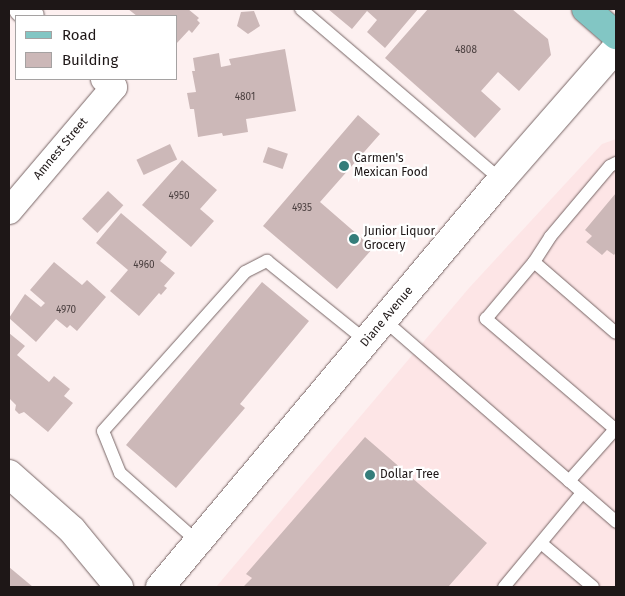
<!DOCTYPE html>
<style>
body{margin:0}
#map{position:relative;width:625px;height:596px;overflow:hidden;background:#fdf0f0;font-family:"Fira Sans",sans-serif}
div>[style]{position:absolute}
[style*='--x']{left:calc(var(--x)*1px);top:calc(var(--y)*1px);width:calc(var(--w)*1px);rotate:calc(var(--a)*1deg)}
.built>*{inset:0;background:#fde5e6}
.building>*{inset:0;background:#ccb8b8;transform-origin:0 0}
.roads{filter:drop-shadow(0 0 1px #776565) drop-shadow(0 0 1px #776565)}
.service>*{height:12px;margin:-6px;padding:0 6px;transform-origin:6px;border-radius:6px;background:#fff}
.minor>*{height:26px;margin:-13px;padding:0 13px;transform-origin:13px;border-radius:13px;background:#fff}
.tertiary>*{height:28px;margin:-14px;padding:0 14px;transform-origin:14px;border-radius:14px;background:#fff}
.primary>*{height:28px;margin:-14px;padding:0 14px;transform-origin:14px;border-radius:14px;background:#82c6c4}
.dots>*{width:14px;height:14px;translate:-50% -50%;box-sizing:border-box;border:2px solid #fff;border-radius:50%}
span{translate:-50% -50%;white-space:nowrap;text-align:center;line-height:1.15;-webkit-text-stroke:4.5px #fff;paint-order:stroke}
.number-label{font-size:10px;color:#4a3f3f}
.number-label span{-webkit-text-stroke-width:0}
.street-label{font-size:12px;color:#1e1717}
.poi-label{font-size:12px;color:#1e1717}
.left{translate:0 -50%;text-align:left}
.frame{position:absolute;inset:0;border:10px solid #1e1717;pointer-events:none}
.legend{position:absolute;left:15px;top:15px;width:162px;height:65px;box-sizing:border-box;background:#fff;border:1px solid #a5a2a2;margin:0;padding:6px 9px;list-style:none;font-size:15px;color:#1e1717}
.legend li{display:flex;align-items:center;gap:10px;height:25px}
.legend b{width:25px;border:1px solid #a5a2a2}
</style>
<div id="map">
<div class="built">
<i style="clip-path:polygon(616px 139px,616px 587px,216px 587px,469px 288px,602px 144px)"></i>
</div>
<div class="building">
<i style="clip-path:polygon(128px 9px,188px 9px,199px 18px,197px 20px,200px 23px,192px 33px,189px 30px,176px 44px,176px 16px,137px 16px)"></i>
<i style="clip-path:polygon(328px 9px,418px 9px,385px 48px,367px 32px,377px 20px,367px 11px,352px 29px)"></i>
<i style="clip-path:polygon(428px 9px,512px 9px,548px 39px,551px 55px,519px 91px,498px 72px,481px 91px,501px 109px,475px 138px,385px 58px)"></i>
<i style="clip-path:polygon(254px 11px,260px 26px,248px 34px,237px 26px,241px 12px)"></i>
<i style="clip-path:polygon(285px 49px,296px 111px,246px 119px,248px 132px,223px 136px,222px 133px,198px 137px,194px 109px,190px 109px,187px 93px,196px 92px,192px 71px,195px 71px,193px 58px,219px 53px,221px 67px,231px 65px,229px 59px)"></i>
<i style="clip-path:polygon(358px 115px,380px 134px,320px 202px,373px 248px,337px 289px,263px 226px)"></i>
<i style="left:170px;top:144px;width:17px;height:37px;rotate:65deg"></i>
<i style="left:268px;top:147px;width:21px;height:16px;rotate:19deg"></i>
<i style="clip-path:polygon(182px 160px,217px 190px,200px 209px,214px 221px,191px 247px,142px 205px)"></i>
<i style="left:108px;top:191px;width:21px;height:38px;rotate:43deg"></i>
<i style="clip-path:polygon(616px 193px,616px 252px,614px 255px,607px 250px,602px 255px,586px 242px,592px 236px,585px 230px)"></i>
<i style="clip-path:polygon(121px 213px,167px 252px,160px 261px,175px 273px,164px 286px,167px 288px,161px 295px,159px 293px,139px 316px,110px 291px,128px 270px,96px 243px)"></i>
<i style="clip-path:polygon(54px 262px,82px 285px,87px 280px,106px 297px,77px 331px,70px 325px,67px 328px,56px 319px,36px 342px,9px 318px,25px 294px,41px 307px,45px 303px,30px 290px)"></i>
<i style="clip-path:polygon(262px 282px,309px 321px,240px 404px,245px 408px,176px 488px,126px 445px)"></i>
<i style="clip-path:polygon(9px 333px,25px 346px,17px 355px,49px 382px,54px 376px,70px 389px,64px 396px,73px 403px,48px 432px,24px 412px,19px 414px,15px 410px,16px 405px,9px 398px)"></i>
<i style="clip-path:polygon(365px 437px,487px 543px,448px 587px,243px 587px,252px 578px,246px 574px)"></i>
<i style="clip-path:polygon(9px 567px,33px 587px,9px 587px)"></i>
</div>
<div class="roads">
<div class="service">
<i style="--x:301;--y:9;--w:263;--a:40.5"></i>
<i style="--x:534;--y:262;--w:30;--a:-57"></i>
<i style="--x:550;--y:237;--w:93;--a:-49.8"></i>
<i style="--x:610;--y:166;--w:7;--a:-27"></i>
<i style="--x:384;--y:320;--w:308;--a:41"></i>
<i style="--x:615;--y:429;--w:170;--a:-139.5"></i>
<i style="--x:486;--y:319;--w:75;--a:-49.9"></i>
<i style="--x:534;--y:262;--w:108;--a:40.9"></i>
<i style="--x:569;--y:481;--w:71;--a:-48.4"></i>
<i style="--x:198;--y:542;--w:104;--a:-138.5"></i>
<i style="--x:120;--y:473;--w:45;--a:-112"></i>
<i style="--x:103;--y:431;--w:213;--a:-48.2"></i>
<i style="--x:245;--y:272;--w:25;--a:-27"></i>
<i style="--x:267;--y:261;--w:127;--a:38.9"></i>
<i style="--x:541;--y:543;--w:68;--a:40.2"></i>
<i style="--x:504;--y:587;--w:122;--a:-50.3"></i>
</div>
<div class="minor">
<i style="--x:22;--y:9;--w:11;--a:38"></i>
<i style="--x:9;--y:211;--w:162;--a:-49.7"></i>
<i style="--x:114;--y:87;--w:13;--a:-141"></i>
</div>
<div class="tertiary">
<i style="--x:9;--y:474;--w:84;--a:41.6"></i>
<i style="--x:72;--y:530;--w:74;--a:50.5"></i>
<i style="--x:160;--y:587;--w:531;--a:-50.04"></i>
<i style="--x:501;--y:180;--w:175;--a:-48.9"></i>
</div>
<div class="primary">
<i style="--x:586;--y:9;--w:40;--a:41"></i>
</div>
</div>
<div class="dots">
<i style="left:344px;top:166px;background:#347d7a"></i>
<i style="left:354px;top:239px;background:#347d7a"></i>
<i style="left:370px;top:475px;background:#347d7a"></i>
</div>
<div class="number-label">
<span style="left:466px;top:51px">4808</span>
<span style="left:245px;top:98px">4801</span>
<span style="left:179px;top:197px">4950</span>
<span style="left:302px;top:209px">4935</span>
<span style="left:144px;top:266px">4960</span>
<span style="left:66px;top:311px">4970</span>
</div>
<div class="street-label">
<span style="left:61px;top:149px;rotate:-50deg">Amnest Street</span>
<span style="left:387px;top:317px;rotate:-50deg">Diane Avenue</span>
</div>
<div class="poi-label">
<span class="left" style="left:354px;top:166px">Carmen's<br>Mexican Food</span>
<span class="left" style="left:364px;top:239px">Junior Liquor<br>Grocery</span>
<span class="left" style="left:380px;top:475px">Dollar Tree</span>
</div>
<div class="frame"></div>
<ul class="legend">
<li><b style="height:6px;background:#82c6c4"></b>Road</li>
<li><b style="height:14px;background:#ccb8b8"></b>Building</li>
</ul>
</div>
